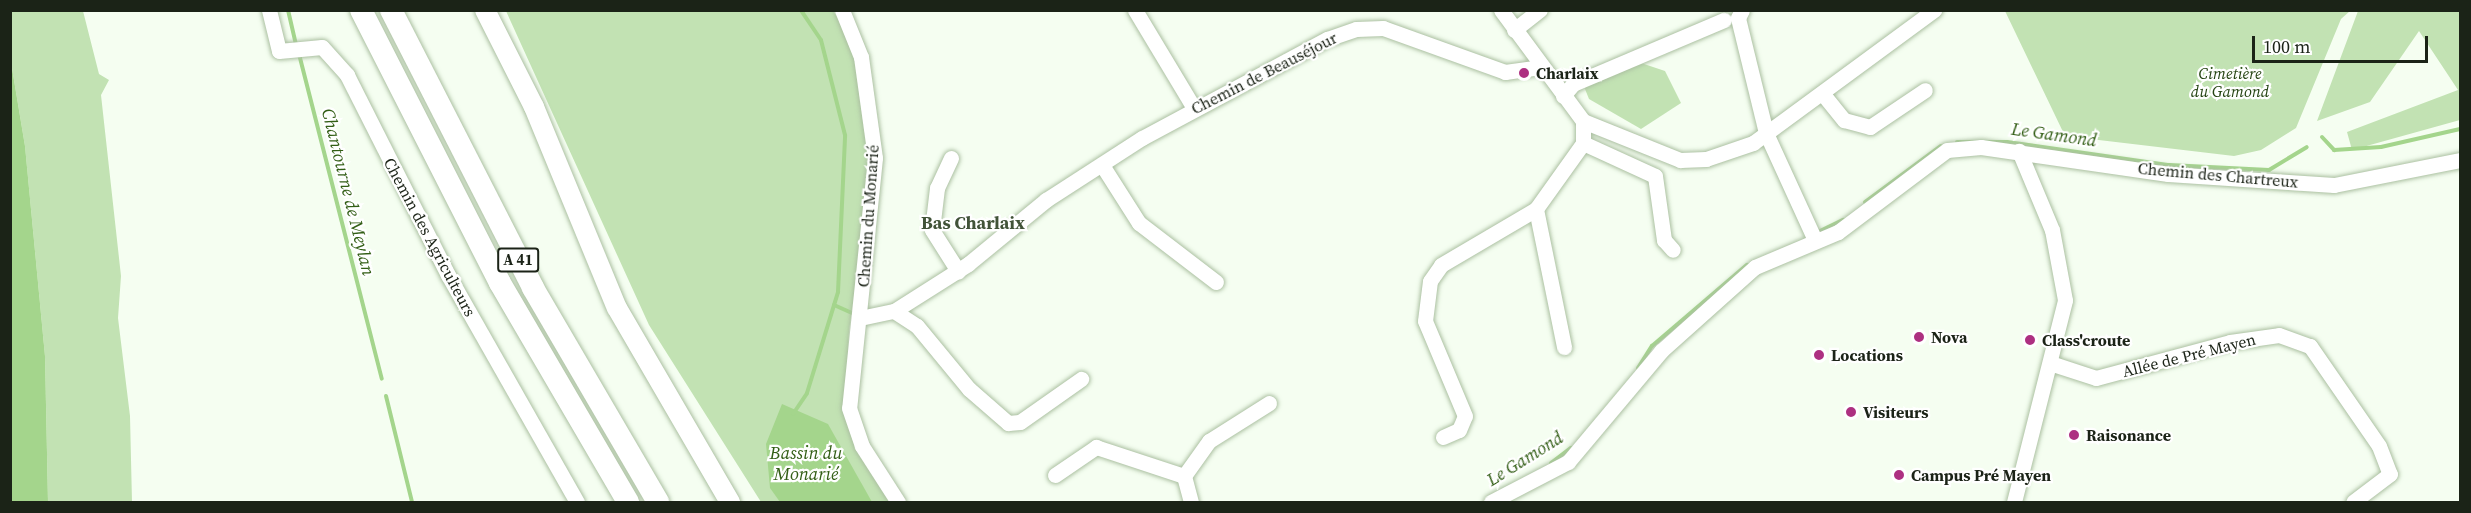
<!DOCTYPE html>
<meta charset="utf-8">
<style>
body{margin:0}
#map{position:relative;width:2471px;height:513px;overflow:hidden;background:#f5fef1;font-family:"Source Serif 4",serif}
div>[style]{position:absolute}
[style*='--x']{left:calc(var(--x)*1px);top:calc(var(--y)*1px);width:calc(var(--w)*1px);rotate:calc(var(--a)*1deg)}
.green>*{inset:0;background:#c2e2b3}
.water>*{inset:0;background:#a4d58c}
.stream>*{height:4px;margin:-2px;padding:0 2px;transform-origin:2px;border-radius:2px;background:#a4d58c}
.roads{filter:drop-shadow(0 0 2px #abc0a1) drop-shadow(0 0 2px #abc0a1)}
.minor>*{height:15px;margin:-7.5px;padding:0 7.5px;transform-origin:7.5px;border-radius:7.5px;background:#fff}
.major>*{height:20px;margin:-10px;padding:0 10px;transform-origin:10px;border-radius:10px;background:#fff}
.highway>*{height:22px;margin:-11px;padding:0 11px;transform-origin:11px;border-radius:11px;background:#fff}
.dots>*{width:16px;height:16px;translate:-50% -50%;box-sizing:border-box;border:3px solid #fff;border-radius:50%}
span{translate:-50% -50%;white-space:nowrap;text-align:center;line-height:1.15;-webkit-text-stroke:4.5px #fff;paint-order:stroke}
.shield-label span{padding:2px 4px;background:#fff;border:2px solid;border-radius:4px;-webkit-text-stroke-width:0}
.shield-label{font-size:15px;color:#1b2317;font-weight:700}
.street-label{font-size:16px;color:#1b2317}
.poi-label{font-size:16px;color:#1b2317;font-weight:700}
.left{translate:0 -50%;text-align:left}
.park-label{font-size:16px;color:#244311;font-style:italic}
.water-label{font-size:18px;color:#325e15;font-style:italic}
.neighbourhood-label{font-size:18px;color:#415338;font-weight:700}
.frame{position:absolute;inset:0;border:12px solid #1b2317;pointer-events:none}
.scale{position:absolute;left:2252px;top:36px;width:176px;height:27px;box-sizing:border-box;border:3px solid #1b2317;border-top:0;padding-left:8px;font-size:18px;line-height:21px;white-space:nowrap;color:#1b2317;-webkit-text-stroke:4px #fff;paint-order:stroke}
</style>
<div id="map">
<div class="green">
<i style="clip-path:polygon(10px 11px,83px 11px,99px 74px,109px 80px,101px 95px,121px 276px,118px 318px,130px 416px,132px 502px,48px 502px,45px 356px,25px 146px,11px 62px)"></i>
<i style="clip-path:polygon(506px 11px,833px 11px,853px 40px,872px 168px,849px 331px,845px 417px,893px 502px,761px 502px,649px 325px)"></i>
<i style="clip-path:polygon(2005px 11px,2350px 11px,2341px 19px,2296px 128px,2261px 150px,2234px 156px,2065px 136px)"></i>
<i style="clip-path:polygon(2358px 11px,2460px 11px,2460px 120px,2352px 150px,2347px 132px,2458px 90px,2419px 31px,2370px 102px,2317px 121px)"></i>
<i style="clip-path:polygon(1638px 62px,1665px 71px,1681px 103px,1641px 129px,1589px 99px,1583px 84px)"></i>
</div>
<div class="water">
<i style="clip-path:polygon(11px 62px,25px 146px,45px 356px,48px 502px,11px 502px)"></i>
<i style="clip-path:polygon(782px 404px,828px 424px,872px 502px,780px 502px,770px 488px,766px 444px)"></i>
</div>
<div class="stream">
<i style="--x:288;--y:10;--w:35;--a:77"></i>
<i style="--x:299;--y:54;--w:335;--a:75.7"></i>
<i style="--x:2322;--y:137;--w:18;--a:47"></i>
<i style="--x:2334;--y:150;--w:47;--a:-3.7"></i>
<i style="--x:2381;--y:147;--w:81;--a:-12.8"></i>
<i style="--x:1957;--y:142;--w:50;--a:0"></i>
<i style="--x:2007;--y:142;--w:164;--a:8.1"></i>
<i style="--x:2169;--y:165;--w:100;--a:2.9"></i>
<i style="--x:2269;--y:170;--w:44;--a:-31.2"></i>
<i style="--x:1865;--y:202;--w:94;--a:-36.4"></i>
<i style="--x:1818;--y:232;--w:28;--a:-26"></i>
<i style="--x:834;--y:305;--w:24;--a:24"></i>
<i style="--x:1638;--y:368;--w:26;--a:-58"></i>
<i style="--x:1652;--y:346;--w:125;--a:-40.5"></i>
<i style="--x:386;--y:396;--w:109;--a:76.2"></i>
<i style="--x:793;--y:414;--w:25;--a:-56"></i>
<i style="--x:807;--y:393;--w:106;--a:-72.9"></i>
<i style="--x:838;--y:292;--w:157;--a:-87.4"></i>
<i style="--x:845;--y:135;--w:98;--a:-104.2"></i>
<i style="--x:821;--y:40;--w:36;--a:-124"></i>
<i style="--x:1551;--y:463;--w:25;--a:-37"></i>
</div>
<div class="roads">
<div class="minor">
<i style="--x:269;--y:10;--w:42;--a:76.3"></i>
<i style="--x:279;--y:51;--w:43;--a:-5.3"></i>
<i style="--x:322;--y:47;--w:38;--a:48"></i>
<i style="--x:347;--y:75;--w:224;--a:63.2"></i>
<i style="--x:448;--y:275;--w:261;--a:60.4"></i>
<i style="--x:842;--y:10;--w:51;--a:68"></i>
<i style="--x:861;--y:57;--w:102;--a:82.1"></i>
<i style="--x:875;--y:158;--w:251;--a:95.9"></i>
<i style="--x:849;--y:408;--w:40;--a:71.1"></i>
<i style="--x:862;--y:446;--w:67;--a:57.3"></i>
<i style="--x:1135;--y:10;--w:114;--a:59"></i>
<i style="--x:1501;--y:10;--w:138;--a:53.5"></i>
<i style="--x:1583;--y:121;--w:105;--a:21.9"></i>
<i style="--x:1680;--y:160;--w:26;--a:-2"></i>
<i style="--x:1706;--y:159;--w:50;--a:-18.8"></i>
<i style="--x:1753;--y:143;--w:225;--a:-36.3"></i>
<i style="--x:1742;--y:10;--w:9;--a:117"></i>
<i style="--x:1738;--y:18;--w:118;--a:76.3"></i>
<i style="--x:1766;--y:133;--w:118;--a:65.4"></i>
<i style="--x:1514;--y:30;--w:33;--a:-38"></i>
<i style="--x:1822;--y:93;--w:35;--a:51"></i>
<i style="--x:1844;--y:120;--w:27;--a:15"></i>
<i style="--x:1870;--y:127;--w:66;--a:-33.9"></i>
<i style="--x:1563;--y:96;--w:16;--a:-50"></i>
<i style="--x:1573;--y:84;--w:164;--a:-23"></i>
<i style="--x:1583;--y:143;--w:79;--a:24.6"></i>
<i style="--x:1655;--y:176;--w:65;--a:82"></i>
<i style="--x:1664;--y:240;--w:13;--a:48"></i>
<i style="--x:951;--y:158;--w:33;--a:115"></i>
<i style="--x:937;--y:188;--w:42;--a:96.8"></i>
<i style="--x:932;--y:230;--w:49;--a:57.6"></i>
<i style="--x:1102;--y:165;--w:69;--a:57.5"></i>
<i style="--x:1139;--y:223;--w:97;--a:37.5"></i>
<i style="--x:1536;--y:209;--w:141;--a:78.5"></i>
<i style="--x:894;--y:311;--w:27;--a:33"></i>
<i style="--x:917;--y:326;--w:82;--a:50.5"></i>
<i style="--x:969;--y:389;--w:52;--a:41.1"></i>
<i style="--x:1008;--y:423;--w:12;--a:-5"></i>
<i style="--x:1020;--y:422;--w:75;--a:-35.2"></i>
<i style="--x:860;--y:318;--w:35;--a:-12"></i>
<i style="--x:894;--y:311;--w:88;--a:-32.4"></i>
<i style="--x:968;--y:264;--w:101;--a:-39.4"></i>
<i style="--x:1046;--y:200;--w:114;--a:-32.9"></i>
<i style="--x:1142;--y:138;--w:210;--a:-28.2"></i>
<i style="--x:1327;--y:39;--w:31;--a:-19"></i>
<i style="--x:1356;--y:29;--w:27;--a:-2"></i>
<i style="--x:1383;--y:28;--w:130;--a:19.8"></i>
<i style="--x:1505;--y:72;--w:35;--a:-8"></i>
<i style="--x:2050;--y:363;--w:48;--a:18.1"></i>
<i style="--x:2096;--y:378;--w:139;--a:-15"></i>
<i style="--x:2230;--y:342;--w:49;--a:-8.1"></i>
<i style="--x:2279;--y:335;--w:33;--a:20"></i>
<i style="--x:2310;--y:346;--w:121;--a:55.4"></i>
<i style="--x:2379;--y:446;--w:30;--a:69"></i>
<i style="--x:2390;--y:474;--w:46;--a:142.9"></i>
<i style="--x:1443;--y:437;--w:17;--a:-24"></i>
<i style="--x:1459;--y:430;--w:15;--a:-67"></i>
<i style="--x:1465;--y:416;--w:103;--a:-112.8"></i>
<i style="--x:1425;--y:321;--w:40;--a:-82.9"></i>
<i style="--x:1430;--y:281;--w:19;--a:-55"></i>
<i style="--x:1441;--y:265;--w:110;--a:-30.5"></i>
<i style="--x:1536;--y:209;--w:81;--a:-54.5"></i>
<i style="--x:1583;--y:143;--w:22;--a:-90"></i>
<i style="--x:1055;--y:475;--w:50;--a:-34.3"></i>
<i style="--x:1096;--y:447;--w:93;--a:18.2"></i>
<i style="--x:1184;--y:476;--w:27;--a:75"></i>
<i style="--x:1184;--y:476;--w:43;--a:-54.5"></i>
<i style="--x:1209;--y:441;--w:71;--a:-32.3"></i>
<i style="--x:1491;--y:502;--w:87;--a:-27.5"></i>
<i style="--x:1568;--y:462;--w:145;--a:-50"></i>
<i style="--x:1661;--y:351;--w:126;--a:-41.8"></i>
<i style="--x:1755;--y:267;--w:90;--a:-22.9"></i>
<i style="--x:1838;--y:232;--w:136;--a:-37"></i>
<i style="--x:1947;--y:150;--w:34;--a:-5"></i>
<i style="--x:1981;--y:147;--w:189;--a:8.2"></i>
<i style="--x:2168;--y:174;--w:166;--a:3.8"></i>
<i style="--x:2334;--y:185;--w:128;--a:-11.2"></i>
<i style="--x:2014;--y:502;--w:208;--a:-75.8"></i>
<i style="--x:2065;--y:300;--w:71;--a:-100.5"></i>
<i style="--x:2052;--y:230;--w:86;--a:-112.7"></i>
</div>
<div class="major">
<i style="--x:485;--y:10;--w:109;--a:63.2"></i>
<i style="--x:534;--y:107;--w:217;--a:67.6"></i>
<i style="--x:617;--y:308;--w:225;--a:59.8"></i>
</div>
<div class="highway">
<i style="--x:361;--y:10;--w:306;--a:63"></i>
<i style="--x:500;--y:283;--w:254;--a:59.7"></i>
<i style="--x:391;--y:10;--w:312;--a:62.9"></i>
<i style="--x:533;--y:288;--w:248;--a:59.7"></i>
</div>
</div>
<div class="dots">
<i style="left:1524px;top:73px;background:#ad3081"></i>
<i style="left:1919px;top:337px;background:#ad3081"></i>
<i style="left:2030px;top:340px;background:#ad3081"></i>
<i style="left:1819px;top:355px;background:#ad3081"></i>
<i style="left:1851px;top:412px;background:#ad3081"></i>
<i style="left:2074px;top:435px;background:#ad3081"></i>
<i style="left:1899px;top:475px;background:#ad3081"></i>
</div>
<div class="shield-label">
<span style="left:518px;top:260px">A 41</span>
</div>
<div class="street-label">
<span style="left:1264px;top:73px;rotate:-27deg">Chemin de Beauséjour</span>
<span style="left:2218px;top:175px;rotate:5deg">Chemin des Chartreux</span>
<span style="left:868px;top:216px;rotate:-86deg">Chemin du Monarié</span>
<span style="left:430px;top:237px;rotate:62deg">Chemin des Agriculteurs</span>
<span style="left:2189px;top:355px;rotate:-14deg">Allée de Pré Mayen</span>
</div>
<div class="poi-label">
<span class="left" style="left:1536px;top:73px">Charlaix</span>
<span class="left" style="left:1931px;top:337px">Nova</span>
<span class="left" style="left:2042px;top:340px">Class'croute</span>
<span class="left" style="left:1831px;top:355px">Locations</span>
<span class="left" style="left:1863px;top:412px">Visiteurs</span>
<span class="left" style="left:2086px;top:435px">Raisonance</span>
<span class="left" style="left:1911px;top:475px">Campus Pré Mayen</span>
</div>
<div class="park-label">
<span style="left:2230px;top:82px">Cimetière<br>du Gamond</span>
</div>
<div class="water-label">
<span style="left:2054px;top:135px;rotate:8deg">Le Gamond</span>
<span style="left:348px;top:192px;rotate:76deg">Chantourne de Meylan</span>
<span style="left:806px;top:464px">Bassin du<br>Monarié</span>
<span style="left:1525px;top:459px;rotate:-32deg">Le Gamond</span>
</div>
<div class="neighbourhood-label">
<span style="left:973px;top:223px">Bas Charlaix</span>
</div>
<div class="frame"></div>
<div class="scale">100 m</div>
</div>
